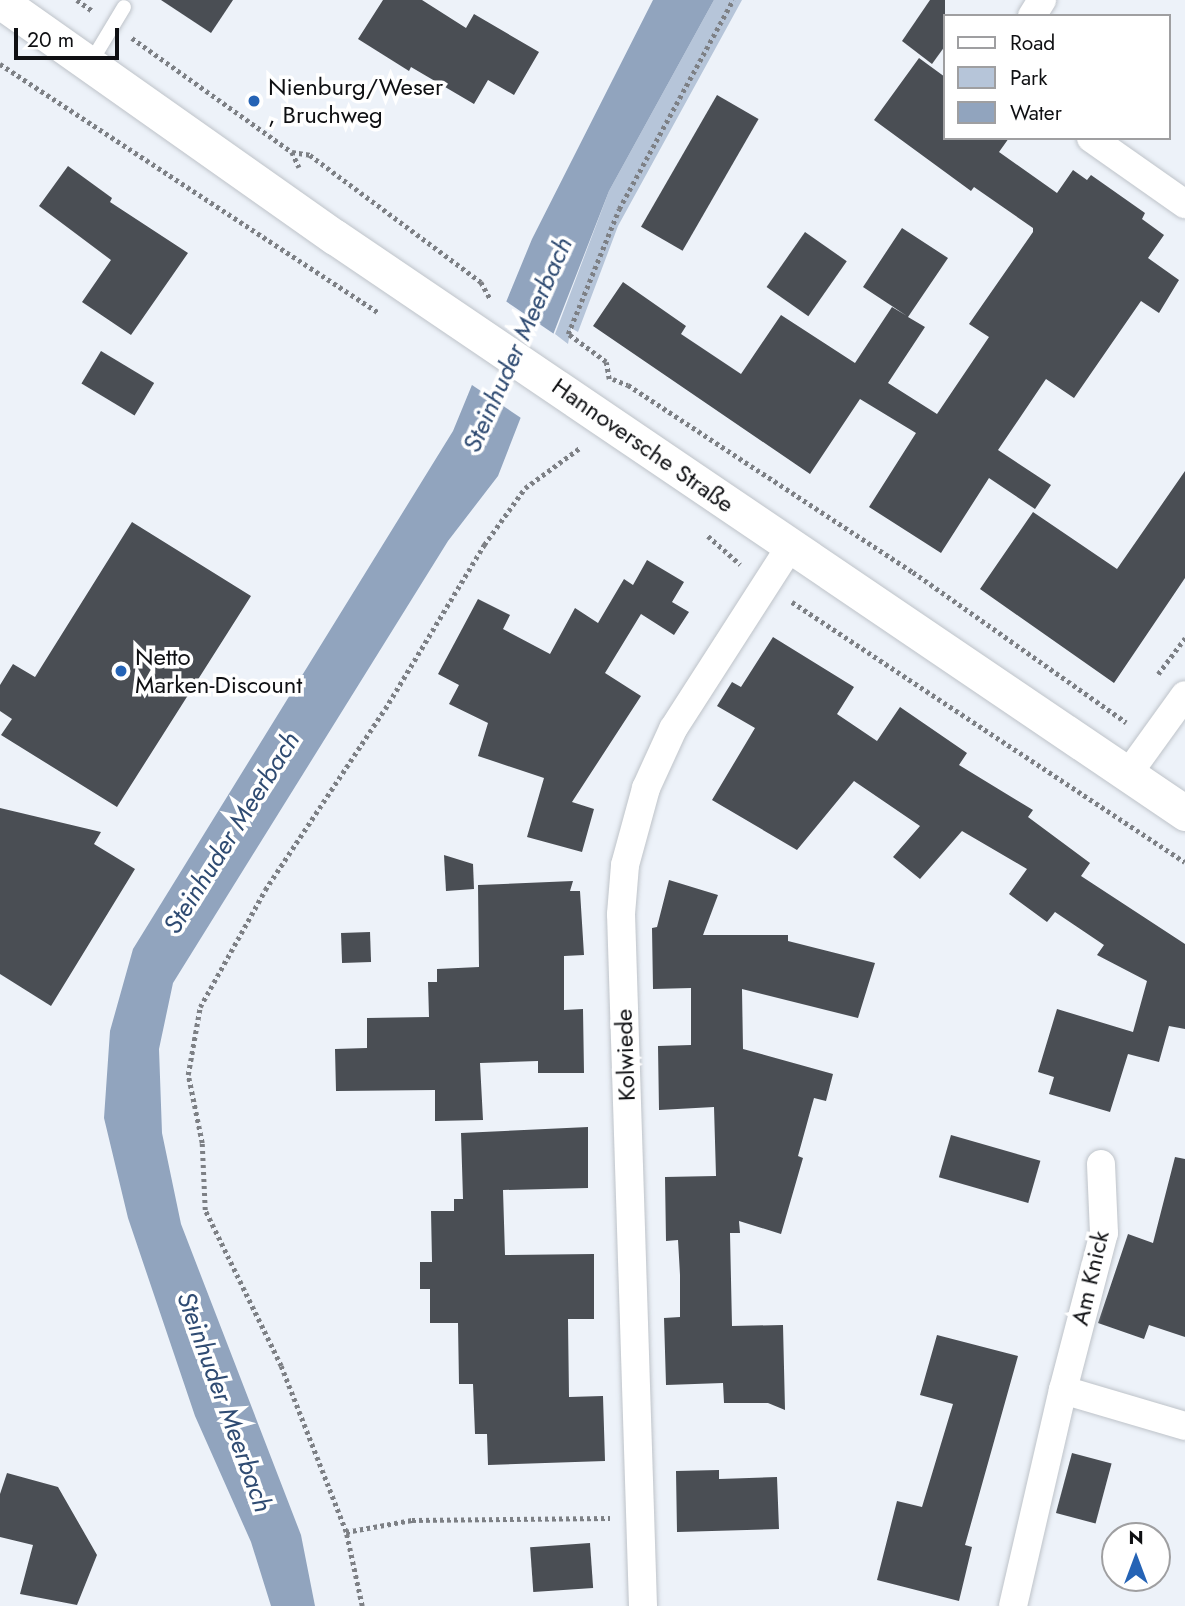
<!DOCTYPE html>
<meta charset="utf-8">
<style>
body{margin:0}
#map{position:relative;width:1185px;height:1606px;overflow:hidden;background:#edf2f9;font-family:Jost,sans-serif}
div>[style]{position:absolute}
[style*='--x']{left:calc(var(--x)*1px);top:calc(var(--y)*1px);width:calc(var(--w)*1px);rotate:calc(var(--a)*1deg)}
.green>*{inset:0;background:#b6c5d9}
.water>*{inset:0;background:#91a4be}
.pier>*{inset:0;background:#edf2f9}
.building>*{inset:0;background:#4a4e54;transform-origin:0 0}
.path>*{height:4.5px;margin-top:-2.25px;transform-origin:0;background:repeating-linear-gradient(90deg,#7d8085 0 3.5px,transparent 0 7px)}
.roads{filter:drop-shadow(0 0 2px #bec3c9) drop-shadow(0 0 2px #bec3c9)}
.service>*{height:14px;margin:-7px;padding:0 7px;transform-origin:7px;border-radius:7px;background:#fff}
.minor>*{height:28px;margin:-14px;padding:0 14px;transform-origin:14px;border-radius:14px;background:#fff}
.tertiary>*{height:35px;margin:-17.5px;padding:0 17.5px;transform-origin:17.5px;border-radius:17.5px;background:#fff}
.dots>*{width:19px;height:19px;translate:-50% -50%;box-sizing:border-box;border:4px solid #fff;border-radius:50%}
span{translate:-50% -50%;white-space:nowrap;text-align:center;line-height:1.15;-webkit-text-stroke:7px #fff;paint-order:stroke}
.poi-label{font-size:24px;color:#0f1013}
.left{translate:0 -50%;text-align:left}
.street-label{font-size:24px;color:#0f1013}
.water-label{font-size:26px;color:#2f4b72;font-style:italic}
.legend{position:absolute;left:943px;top:14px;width:228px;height:126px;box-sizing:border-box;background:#fff;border:2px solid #9f9fa1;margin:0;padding:9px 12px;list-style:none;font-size:21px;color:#0f1013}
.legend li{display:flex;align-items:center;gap:14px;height:35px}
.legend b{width:35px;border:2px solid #9f9fa1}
.north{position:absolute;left:1101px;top:1522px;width:70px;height:70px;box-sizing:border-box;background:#fff;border:2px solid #9f9fa1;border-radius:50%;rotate:0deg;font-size:19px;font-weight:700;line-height:28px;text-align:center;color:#0f1013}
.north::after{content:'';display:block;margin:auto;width:24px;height:32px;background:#2563b5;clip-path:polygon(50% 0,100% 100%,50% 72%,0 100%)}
.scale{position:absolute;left:14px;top:28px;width:105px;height:32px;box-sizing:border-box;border:4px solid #0f1013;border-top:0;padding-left:9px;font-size:21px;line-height:24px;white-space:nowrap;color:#0f1013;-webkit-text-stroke:5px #fff;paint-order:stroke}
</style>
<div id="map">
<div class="green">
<i style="clip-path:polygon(714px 0,742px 0,618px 226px,578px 332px,571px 328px,568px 344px,555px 334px,609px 191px)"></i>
</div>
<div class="water">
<i style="clip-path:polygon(653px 0,714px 0,609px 191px,498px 476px,448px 541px,173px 983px,159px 1049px,162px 1133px,181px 1224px,301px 1535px,315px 1606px,271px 1606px,251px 1542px,195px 1416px,128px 1218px,104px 1118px,110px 1031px,133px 949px,453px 431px,532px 239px)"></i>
</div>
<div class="pier">
<i style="clip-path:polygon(504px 300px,557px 336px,524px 420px,469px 383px)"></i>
</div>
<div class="building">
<i style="clip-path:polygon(161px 0,233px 0,211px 33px)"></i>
<i style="clip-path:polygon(383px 0,422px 0,466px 28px,474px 14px,539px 52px,514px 95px,488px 80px,474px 104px,411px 67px,409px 71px,358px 39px)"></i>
<i style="clip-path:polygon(930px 0,945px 0,945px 46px,932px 64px,902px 41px)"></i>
<i style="clip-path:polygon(919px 58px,945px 77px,945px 138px,1009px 138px,999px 152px,1057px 193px,1073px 170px,1087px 180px,1091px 175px,1145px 213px,1142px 219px,1164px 235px,1148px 258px,1179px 280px,1159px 313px,1141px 301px,1074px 398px,1046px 379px,998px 450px,1051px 485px,1035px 509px,989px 478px,941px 553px,869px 507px,916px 433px,860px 399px,810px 474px,593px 326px,623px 282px,686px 326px,681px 334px,741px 374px,781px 315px,855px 363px,892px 307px,907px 316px,863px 287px,902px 228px,948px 258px,908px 317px,925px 327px,888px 383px,937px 414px,989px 337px,969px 324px,1033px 232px,1033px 228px,974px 187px,971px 191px,874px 120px)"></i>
<i style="left:717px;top:95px;width:48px;height:152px;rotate:30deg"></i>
<i style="clip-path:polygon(68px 166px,112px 198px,110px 202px,188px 253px,131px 335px,82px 302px,111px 260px,39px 206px)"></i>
<i style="left:805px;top:232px;width:51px;height:67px;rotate:35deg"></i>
<i style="left:101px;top:351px;width:62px;height:38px;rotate:31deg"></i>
<i style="clip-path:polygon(1185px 471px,1185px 578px,1114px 683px,980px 589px,1033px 512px,1117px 569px)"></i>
<i style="clip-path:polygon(132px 522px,251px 596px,117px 807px,1px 735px,12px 719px,0 711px,0 685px,13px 664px,35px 677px)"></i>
<i style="clip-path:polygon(647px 560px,684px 582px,672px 602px,689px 612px,674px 635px,641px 614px,605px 673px,641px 696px,572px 802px,594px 809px,582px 852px,527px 837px,544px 778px,478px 756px,488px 723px,449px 704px,459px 685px,438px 674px,478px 599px,510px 615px,503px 629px,550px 654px,575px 608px,598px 623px,624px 579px,633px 585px)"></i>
<i style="clip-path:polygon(773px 637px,854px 687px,837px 714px,877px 741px,900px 707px,967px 753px,959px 765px,1033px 810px,1028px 817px,1090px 863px,1081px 876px,1185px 944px,1185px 1029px,1169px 1026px,1159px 1062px,1128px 1054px,1110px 1112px,1049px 1094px,1054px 1077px,1038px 1072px,1057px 1009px,1133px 1032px,1147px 981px,1097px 955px,1104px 945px,1055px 912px,1047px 922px,1009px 894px,1027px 869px,962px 831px,920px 879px,893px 857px,920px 826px,854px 781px,797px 850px,712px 800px,755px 728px,717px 706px,732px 682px,741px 687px)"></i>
<i style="clip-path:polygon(0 808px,101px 832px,94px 844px,135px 869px,51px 1006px,0 974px)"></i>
<i style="clip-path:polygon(444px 855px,473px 864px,474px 889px,446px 891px)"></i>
<i style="clip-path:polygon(669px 880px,718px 895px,703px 935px,788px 935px,788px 941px,875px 963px,858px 1018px,742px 989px,743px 1049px,833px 1074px,826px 1101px,814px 1098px,798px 1156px,803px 1158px,781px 1234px,739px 1221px,740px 1233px,730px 1233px,732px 1326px,783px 1325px,785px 1410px,768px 1403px,724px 1403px,723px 1383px,666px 1385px,664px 1318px,680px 1317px,680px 1275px,678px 1240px,666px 1241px,665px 1177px,716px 1176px,714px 1107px,659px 1110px,658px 1046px,691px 1045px,691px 988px,653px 989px,652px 928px,657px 927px)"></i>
<i style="clip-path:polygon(573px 881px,570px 891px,580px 891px,584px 955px,564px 956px,564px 1010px,583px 1009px,584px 1073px,538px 1073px,538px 1061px,480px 1063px,483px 1120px,435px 1121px,435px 1090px,336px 1091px,335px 1049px,367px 1048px,367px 1018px,429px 1017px,428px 982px,437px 982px,437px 969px,479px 967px,478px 885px)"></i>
<i style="left:370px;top:932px;width:30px;height:29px;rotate:88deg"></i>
<i style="clip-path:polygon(588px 1127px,588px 1188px,503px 1190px,505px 1255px,594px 1254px,594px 1319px,568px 1319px,569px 1397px,603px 1396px,605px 1461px,488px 1465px,487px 1434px,475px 1434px,473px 1384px,459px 1384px,458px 1323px,430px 1323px,430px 1289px,420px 1289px,420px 1262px,432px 1262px,431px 1211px,454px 1211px,454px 1199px,463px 1199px,461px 1133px)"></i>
<i style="left:951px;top:1135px;width:93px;height:44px;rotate:16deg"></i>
<i style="clip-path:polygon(1175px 1157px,1185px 1159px,1185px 1337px,1149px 1325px,1144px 1339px,1098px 1323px,1128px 1234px,1153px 1243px)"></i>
<i style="clip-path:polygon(937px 1335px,1018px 1356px,965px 1545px,972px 1547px,959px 1601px,877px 1580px,897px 1501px,922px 1507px,953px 1404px,920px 1395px)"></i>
<i style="left:1072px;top:1453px;width:41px;height:62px;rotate:15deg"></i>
<i style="clip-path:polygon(719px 1470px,719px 1479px,777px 1477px,779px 1529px,677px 1532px,676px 1471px)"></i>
<i style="clip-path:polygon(7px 1473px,58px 1487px,97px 1555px,77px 1605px,20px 1594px,33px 1545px,0 1537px,0 1494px)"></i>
<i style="left:590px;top:1543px;width:45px;height:60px;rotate:86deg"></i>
</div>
<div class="path">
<i style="--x:77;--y:0;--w:19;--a:35"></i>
<i style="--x:132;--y:38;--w:196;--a:35.5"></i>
<i style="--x:292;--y:152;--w:18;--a:9"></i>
<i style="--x:310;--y:155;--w:213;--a:36.6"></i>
<i style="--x:481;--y:282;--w:18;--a:61"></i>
<i style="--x:0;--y:64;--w:453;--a:33.3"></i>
<i style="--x:292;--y:152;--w:17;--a:65"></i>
<i style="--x:609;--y:379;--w:17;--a:-100"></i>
<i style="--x:606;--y:362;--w:47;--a:-143.6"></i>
<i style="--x:568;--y:334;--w:135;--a:-67.8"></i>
<i style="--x:619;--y:209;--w:238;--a:-61.4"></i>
<i style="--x:613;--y:379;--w:16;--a:22"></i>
<i style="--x:628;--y:385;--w:341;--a:33.3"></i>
<i style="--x:913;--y:572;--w:261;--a:35.2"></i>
<i style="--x:708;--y:536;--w:43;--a:41.2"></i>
<i style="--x:792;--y:602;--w:471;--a:33.5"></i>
<i style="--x:1158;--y:674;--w:45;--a:-53.1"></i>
<i style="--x:346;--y:1532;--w:67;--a:-10.3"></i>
<i style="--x:412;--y:1520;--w:198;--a:-0.6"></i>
<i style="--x:362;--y:1606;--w:76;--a:-102.2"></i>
<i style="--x:346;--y:1532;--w:178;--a:-111.4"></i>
<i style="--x:281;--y:1366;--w:174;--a:-116"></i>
<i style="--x:205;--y:1210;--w:67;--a:-92.6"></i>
<i style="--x:202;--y:1143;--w:69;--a:-101.6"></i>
<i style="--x:188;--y:1075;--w:69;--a:-80"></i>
<i style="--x:200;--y:1007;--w:134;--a:-60.9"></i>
<i style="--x:265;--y:890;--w:217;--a:-56.5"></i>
<i style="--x:385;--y:709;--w:192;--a:-58.9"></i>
<i style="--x:484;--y:545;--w:70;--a:-54.3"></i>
<i style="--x:525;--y:488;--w:69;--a:-36.2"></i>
</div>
<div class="roads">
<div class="service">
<i style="--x:91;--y:62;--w:64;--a:-59"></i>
</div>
<div class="minor">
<i style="--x:1032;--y:16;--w:19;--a:-58"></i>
<i style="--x:1091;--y:138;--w:115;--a:35.1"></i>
<i style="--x:1128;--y:774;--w:97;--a:-54.2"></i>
<i style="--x:1063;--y:1390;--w:162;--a:-75.4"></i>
<i style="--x:1104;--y:1233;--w:69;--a:-92.5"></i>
<i style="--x:643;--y:1606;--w:692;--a:-91.82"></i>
<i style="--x:621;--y:914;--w:49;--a:-85.3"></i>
<i style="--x:625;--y:865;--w:80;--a:-74.7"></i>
<i style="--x:646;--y:788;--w:65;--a:-65.4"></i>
<i style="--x:673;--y:729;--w:216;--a:-57.3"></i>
<i style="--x:1013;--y:1606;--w:222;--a:-77"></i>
<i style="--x:1063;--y:1390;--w:127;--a:16.4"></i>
</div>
<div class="tertiary">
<i style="--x:0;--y:1;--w:410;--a:35.2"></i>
<i style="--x:335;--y:237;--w:1027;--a:34.12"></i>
</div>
</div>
<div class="dots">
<i style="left:254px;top:101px;background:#2563b5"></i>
<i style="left:121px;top:671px;background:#2563b5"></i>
</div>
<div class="poi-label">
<span class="left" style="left:268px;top:101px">Nienburg/Weser<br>, Bruchweg</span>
<span class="left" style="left:135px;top:671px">Netto<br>Marken-Discount</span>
</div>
<div class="street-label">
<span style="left:643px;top:445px;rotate:35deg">Hannoversche Straße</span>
<span style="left:625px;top:1055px;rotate:-92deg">Kolwiede</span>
<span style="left:1090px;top:1278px;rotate:-77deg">Am Knick</span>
</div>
<div class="water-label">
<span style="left:518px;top:345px;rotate:-66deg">Steinhuder Meerbach</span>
<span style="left:232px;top:833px;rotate:-58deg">Steinhuder Meerbach</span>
<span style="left:224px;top:1402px;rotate:70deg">Steinhuder Meerbach</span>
</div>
<ul class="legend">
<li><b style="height:9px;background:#fff"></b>Road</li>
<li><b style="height:19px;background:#b6c5d9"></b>Park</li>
<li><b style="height:19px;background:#91a4be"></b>Water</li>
</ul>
<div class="north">N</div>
<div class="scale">20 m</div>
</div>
